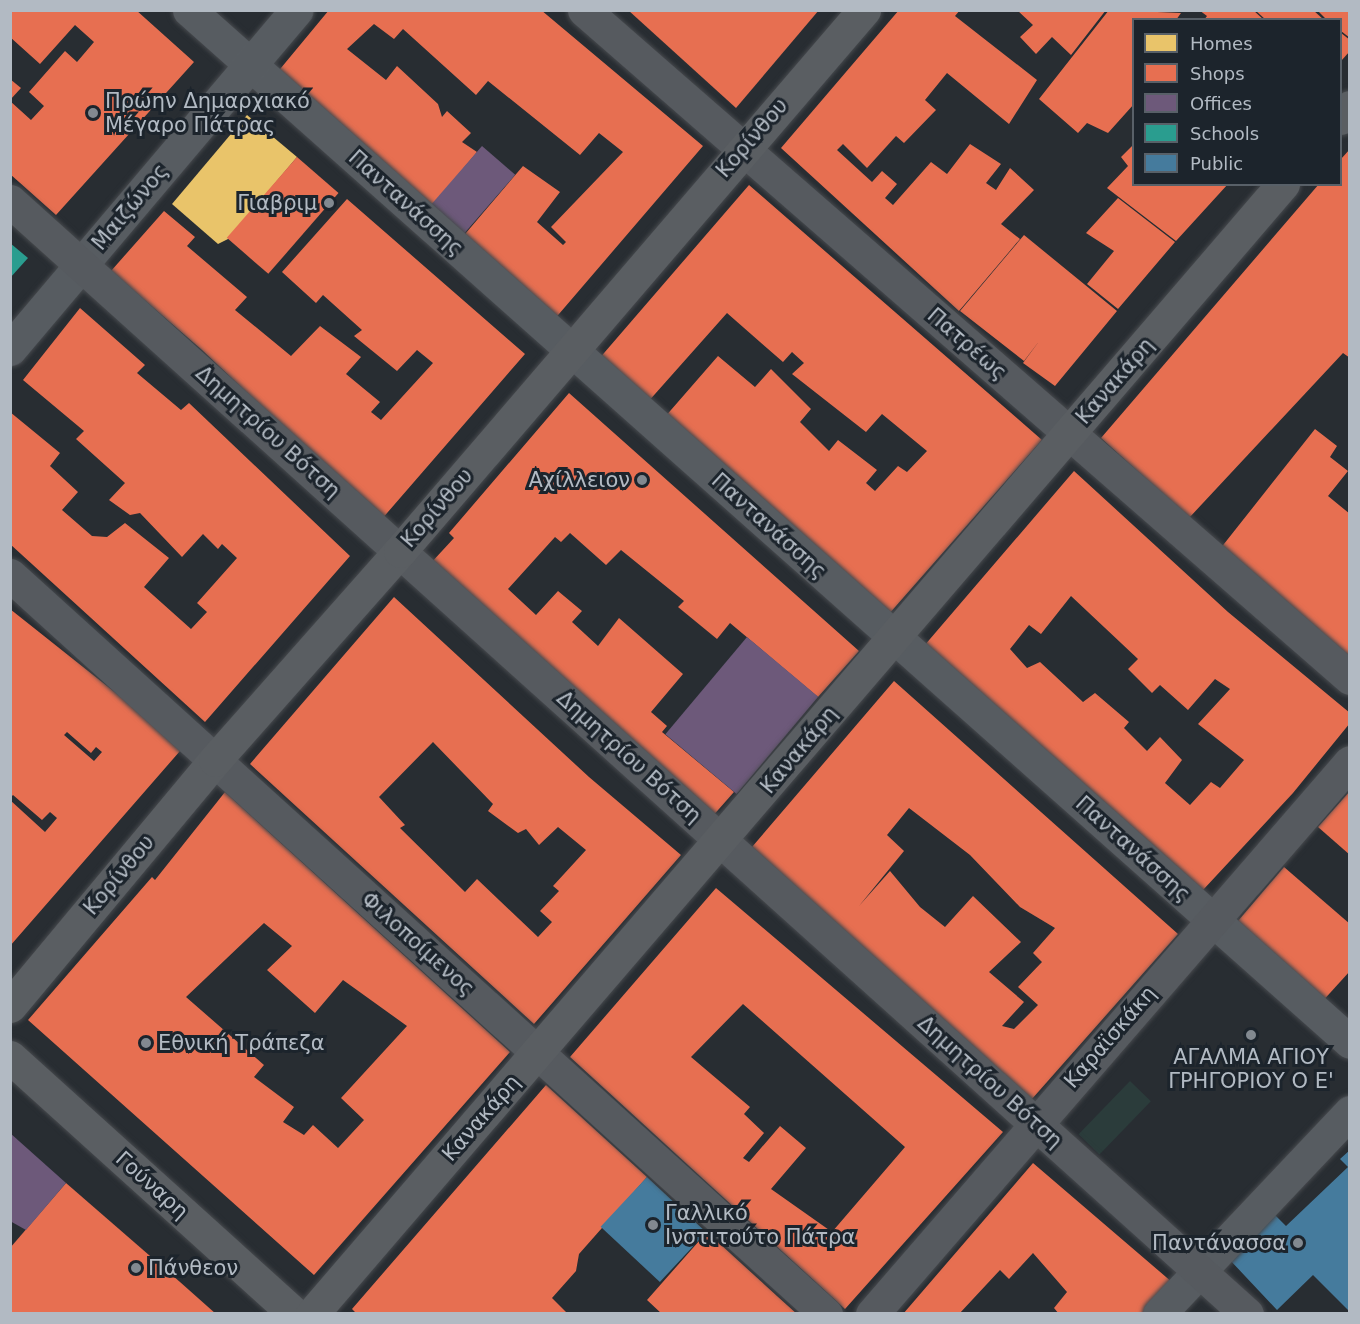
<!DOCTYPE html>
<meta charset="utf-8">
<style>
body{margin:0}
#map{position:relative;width:1360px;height:1324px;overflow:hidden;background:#282d32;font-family:"DejaVu Sans",sans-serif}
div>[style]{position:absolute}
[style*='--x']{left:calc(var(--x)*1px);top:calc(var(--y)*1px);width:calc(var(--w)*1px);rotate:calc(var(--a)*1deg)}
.green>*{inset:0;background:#2b3c3b;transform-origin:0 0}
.homes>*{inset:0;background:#e9c46a}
.shops>*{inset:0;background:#e76f51;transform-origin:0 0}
.offices>*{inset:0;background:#6d597a;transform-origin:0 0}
.schools>*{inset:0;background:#2a9d8f}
.public>*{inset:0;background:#457b9d;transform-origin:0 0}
.roads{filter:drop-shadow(0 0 2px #46494d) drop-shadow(0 0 2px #46494d)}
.street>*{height:33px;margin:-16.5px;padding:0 16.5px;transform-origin:16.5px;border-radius:16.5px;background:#575c61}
.secondary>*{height:33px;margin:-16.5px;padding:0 16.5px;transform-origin:16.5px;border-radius:16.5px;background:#565a5f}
.primary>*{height:33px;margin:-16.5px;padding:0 16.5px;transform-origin:16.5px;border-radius:16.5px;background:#5a5e62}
.dots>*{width:16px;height:16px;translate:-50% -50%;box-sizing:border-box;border:3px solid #1c242c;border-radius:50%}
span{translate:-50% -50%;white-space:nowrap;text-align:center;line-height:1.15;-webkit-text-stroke:6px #1c242c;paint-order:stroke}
.poi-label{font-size:21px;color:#b2bac3}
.left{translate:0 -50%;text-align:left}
.right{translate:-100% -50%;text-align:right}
.street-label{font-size:21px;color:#b2bac3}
.frame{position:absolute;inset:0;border:12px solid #b2bac3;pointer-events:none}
.legend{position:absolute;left:1132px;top:18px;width:210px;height:168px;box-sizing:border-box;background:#1c242c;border:2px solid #586068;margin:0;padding:8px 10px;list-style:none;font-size:18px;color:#b2bac3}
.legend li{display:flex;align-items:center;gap:12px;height:30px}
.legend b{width:30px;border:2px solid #586068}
</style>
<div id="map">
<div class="green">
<i style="left:1130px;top:1081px;width:29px;height:74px;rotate:44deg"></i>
</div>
<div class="homes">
<i style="clip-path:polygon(247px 115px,297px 157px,228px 239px,218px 244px,172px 204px)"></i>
</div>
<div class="shops">
<i style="clip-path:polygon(10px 10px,136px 10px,194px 62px,56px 215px,10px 174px,10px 101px,31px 120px,44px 106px,29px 92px,65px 51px,77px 62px,94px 42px,75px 25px,40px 64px,10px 37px)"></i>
<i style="clip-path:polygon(329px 10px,541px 10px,703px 146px,553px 321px,460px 240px,523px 166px,560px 192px,537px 222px,563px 245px,566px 242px,551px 227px,623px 152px,599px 133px,580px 155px,488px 81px,476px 95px,403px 29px,394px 39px,374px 24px,347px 49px,386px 80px,397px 66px,438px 104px,442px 117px,447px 111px,471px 133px,462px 142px,477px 152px,427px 212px,271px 80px)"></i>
<i style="clip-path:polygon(628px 10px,819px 10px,736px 108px)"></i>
<i style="clip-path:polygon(899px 10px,960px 10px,955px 16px,1037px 80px,1009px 124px,947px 73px,925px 100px,936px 110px,904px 143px,896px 136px,867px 168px,843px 144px,837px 150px,872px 182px,882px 171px,897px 184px,885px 198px,893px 205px,931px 162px,947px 174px,970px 144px,1001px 164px,986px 183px,996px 190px,1010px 168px,1034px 190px,1001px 224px,1020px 239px,959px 311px,781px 148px)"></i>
<i style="clip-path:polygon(1017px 10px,1106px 10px,1071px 55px,1052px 37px,1036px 54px,1020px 37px,1033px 25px)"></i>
<i style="clip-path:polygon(1109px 10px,1181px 13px,1176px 20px,1134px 20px,1134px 104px,1108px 133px,1087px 123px,1078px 133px,1039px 99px)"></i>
<i style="clip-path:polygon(1199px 10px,1253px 10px,1264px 20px,1204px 20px,1207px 16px)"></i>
<i style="clip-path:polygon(1255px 10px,1313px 10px,1324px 20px,1266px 20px)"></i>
<i style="clip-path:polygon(1317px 10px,1350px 10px,1350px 38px,1341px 31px,1341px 20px,1327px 20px)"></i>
<i style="clip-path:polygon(1341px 33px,1350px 40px,1350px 51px,1341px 61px)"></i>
<i style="clip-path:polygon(10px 79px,21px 88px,10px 100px)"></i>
<i style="clip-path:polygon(1134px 144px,1134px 184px,1228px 184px,1176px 241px,1107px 188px,1128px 166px,1121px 157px)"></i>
<i style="clip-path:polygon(1350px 149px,1350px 358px,1343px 353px,1189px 518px,1101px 438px,1319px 184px,1341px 184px,1341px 159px)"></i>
<i style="left:297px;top:157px;width:55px;height:107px;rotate:41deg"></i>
<i style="clip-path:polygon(749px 185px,1042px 440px,889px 614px,664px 418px,718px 356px,755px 387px,771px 369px,811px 409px,800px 422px,829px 451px,838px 440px,877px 470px,866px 483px,875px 491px,898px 466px,907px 472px,927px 451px,882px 414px,866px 432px,792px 374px,804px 363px,792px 352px,783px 362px,727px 313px,647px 403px,598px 360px)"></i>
<i style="clip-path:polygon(1118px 198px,1175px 242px,1118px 309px,1087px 284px,1114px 251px,1086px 233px)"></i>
<i style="clip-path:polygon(347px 199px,525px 354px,381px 520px,202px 350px,111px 271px,164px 211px,195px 237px,187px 246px,247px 297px,235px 310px,291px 356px,320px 326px,361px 357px,346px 374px,380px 402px,371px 412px,381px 420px,433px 363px,417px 350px,397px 371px,354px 336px,362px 330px,323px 295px,316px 303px,282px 272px)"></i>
<i style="clip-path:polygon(1024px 235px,1117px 311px,1055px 386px,1023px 363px,1040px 340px,1024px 361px,960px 311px)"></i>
<i style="clip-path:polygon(80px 308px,145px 365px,137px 373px,181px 410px,189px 403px,350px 556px,205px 722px,10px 544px,10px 412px,60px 453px,50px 466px,78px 492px,62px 510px,92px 536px,107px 537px,125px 523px,169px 558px,144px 587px,191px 629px,207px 612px,197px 603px,237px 558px,222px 544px,218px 549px,203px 534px,182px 557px,140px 513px,130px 515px,109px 500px,125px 483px,76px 439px,84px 431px,23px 380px)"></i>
<i style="clip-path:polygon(569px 393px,859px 651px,818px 697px,730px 623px,717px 639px,678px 607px,684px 601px,621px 550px,606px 565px,570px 533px,561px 542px,555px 537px,508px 589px,536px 615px,558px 591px,582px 611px,572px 622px,598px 646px,619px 618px,683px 674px,651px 712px,667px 726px,662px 732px,734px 792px,711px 818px,430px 564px,454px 538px,449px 533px)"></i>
<i style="clip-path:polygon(1315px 429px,1337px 446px,1330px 457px,1348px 471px,1328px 496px,1350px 514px,1350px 658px,1220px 549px)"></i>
<i style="clip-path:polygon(evenodd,1074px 471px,1228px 612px,1350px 713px,1350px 723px,1293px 793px,1203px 890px,924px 646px,1074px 471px,1071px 596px,1138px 659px,1128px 669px,1152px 693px,1160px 685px,1188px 710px,1215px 679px,1230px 689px,1198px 724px,1244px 760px,1220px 788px,1211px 782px,1190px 805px,1165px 783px,1182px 760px,1160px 737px,1147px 751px,1124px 728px,1129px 722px,1095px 693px,1083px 702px,1040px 662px,1027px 668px,1010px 649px,1029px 625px,1041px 634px,1071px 596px)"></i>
<i style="clip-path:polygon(evenodd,394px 597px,589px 777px,681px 855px,534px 1024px,250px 764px,394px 597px,433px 742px,493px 804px,488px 811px,518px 833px,526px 829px,539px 845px,558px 827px,586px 850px,553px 886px,559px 891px,540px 911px,552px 922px,538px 937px,477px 879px,465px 892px,400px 828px,405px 825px,379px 797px,433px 742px)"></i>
<i style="clip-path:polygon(evenodd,10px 609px,131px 705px,180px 751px,10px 946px,10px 800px,45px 832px,57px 818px,50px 812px,42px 820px,13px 795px,10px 798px,10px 609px,67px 732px,91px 753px,96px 747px,102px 752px,94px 761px,64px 735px,67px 732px)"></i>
<i style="clip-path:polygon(evenodd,894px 681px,1178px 934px,1024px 1108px,746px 854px,894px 681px,909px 808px,970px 855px,1020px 907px,1055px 928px,1033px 953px,1042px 962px,1018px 987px,1038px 1005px,1014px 1029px,1002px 1026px,1024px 1002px,989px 972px,1021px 942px,973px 896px,945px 927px,920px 907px,890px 871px,859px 906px,904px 851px,887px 835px,909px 808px)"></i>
<i style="clip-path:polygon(1350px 791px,1350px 855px,1318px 827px)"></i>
<i style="clip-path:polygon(evenodd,225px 792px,510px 1052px,314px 1275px,28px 1020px,152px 877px,155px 880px,225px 792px,264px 923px,292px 946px,267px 970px,315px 1013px,343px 980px,407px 1026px,341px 1098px,364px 1120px,338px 1148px,313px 1125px,304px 1135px,283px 1122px,294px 1107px,254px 1077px,264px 1065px,186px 997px,264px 923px)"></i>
<i style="clip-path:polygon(1284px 867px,1350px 924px,1350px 971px,1320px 1004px,1232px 928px)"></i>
<i style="clip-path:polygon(evenodd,716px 888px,1003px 1132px,845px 1309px,570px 1057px,716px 888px,743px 1004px,905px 1147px,832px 1232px,771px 1189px,806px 1148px,780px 1126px,749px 1162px,743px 1158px,764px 1133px,744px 1114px,750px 1107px,691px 1057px,743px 1004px)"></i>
<i style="clip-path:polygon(546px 1085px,647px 1177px,579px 1254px,576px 1271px,552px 1298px,568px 1314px,357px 1314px,352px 1309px)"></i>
<i style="clip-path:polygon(1033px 1163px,1173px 1283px,1143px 1314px,1059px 1314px,1054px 1308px,1067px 1292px,1033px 1253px,1009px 1279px,1000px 1270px,959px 1314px,903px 1314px)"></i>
<i style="clip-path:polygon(66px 1183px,180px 1282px,216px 1314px,10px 1314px,10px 1248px)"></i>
<i style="clip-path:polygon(707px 1232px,777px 1296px,797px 1314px,662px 1314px,647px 1300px)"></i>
</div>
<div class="offices">
<i style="left:482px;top:146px;width:44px;height:86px;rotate:41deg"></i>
<i style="left:747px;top:637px;width:93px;height:127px;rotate:40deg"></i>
<i style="clip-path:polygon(10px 1133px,66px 1183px,26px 1230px,10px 1221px)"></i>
</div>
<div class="schools">
<i style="clip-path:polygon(10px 243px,28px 258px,10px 278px)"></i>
</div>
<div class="public">
<i style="clip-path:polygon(1350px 1150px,1350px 1312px,1313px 1275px,1277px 1310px,1229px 1259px,1275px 1215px,1286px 1226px,1348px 1167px,1340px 1159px)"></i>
<i style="left:647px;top:1177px;width:81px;height:68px;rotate:43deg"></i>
</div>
<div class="roads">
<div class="street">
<i style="--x:189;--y:10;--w:1553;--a:41.63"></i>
<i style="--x:10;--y:349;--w:444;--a:-49.8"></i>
<i style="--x:1159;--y:1314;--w:278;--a:-46.6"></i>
</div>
<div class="secondary">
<i style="--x:584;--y:10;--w:1016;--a:41.09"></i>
<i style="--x:10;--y:201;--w:1664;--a:41.98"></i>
<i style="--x:10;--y:575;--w:1101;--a:42.17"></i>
<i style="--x:872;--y:1314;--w:730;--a:-49.11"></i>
</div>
<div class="primary">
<i style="--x:1340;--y:118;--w:15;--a:-48"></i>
<i style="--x:10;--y:1006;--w:320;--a:-50.2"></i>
<i style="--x:215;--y:760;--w:279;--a:-48.5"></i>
<i style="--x:400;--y:551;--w:713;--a:-49.38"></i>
<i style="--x:10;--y:1057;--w:383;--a:42.1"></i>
<i style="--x:312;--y:1314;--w:1490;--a:-49.33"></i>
</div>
</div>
<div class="dots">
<i style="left:93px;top:113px;background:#828990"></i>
<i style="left:329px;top:203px;background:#828990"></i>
<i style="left:642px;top:480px;background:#828990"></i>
<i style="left:1251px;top:1035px;background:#828990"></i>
<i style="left:146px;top:1043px;background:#828990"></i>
<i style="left:653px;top:1225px;background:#828990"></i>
<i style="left:1298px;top:1243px;background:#828990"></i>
<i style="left:136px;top:1268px;background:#828990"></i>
</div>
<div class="poi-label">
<span class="left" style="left:105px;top:113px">Πρώην Δημαρχιακό<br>Μέγαρο Πάτρας</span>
<span class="right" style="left:317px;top:203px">Γιαβριμ</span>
<span class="right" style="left:630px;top:480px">Αχίλλειον</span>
<span class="left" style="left:158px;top:1043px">Εθνική Τράπεζα</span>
<span style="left:1251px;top:1069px">ΑΓΑΛΜΑ ΑΓΙΟΥ<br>ΓΡΗΓΟΡΙΟΥ Ο Ε'</span>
<span class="left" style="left:665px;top:1225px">Γαλλικό<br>Ινστιτούτο Πάτρα</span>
<span class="right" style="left:1286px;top:1243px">Παντάνασσα</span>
<span class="left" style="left:148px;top:1268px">Πάνθεον</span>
</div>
<div class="street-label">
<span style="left:752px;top:138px;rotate:-49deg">Κορίνθου</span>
<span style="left:406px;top:203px;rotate:42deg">Παντανάσσης</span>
<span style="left:130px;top:207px;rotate:-50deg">Μαιζώνος</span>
<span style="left:967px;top:344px;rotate:41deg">Πατρέως</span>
<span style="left:1115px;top:381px;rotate:-49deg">Κανακάρη</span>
<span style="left:268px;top:432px;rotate:42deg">Δημητρίου Βότση</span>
<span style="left:437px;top:508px;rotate:-49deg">Κορίνθου</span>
<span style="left:769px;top:526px;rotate:42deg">Παντανάσσης</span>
<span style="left:799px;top:750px;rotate:-50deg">Κανακάρη</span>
<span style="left:629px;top:757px;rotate:42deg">Δημητρίου Βότση</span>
<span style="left:1133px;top:849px;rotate:42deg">Παντανάσσης</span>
<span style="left:119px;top:875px;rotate:-50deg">Κορίνθου</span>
<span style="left:418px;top:944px;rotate:42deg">Φιλοποίμενος</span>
<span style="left:1110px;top:1037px;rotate:-49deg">Καραϊσκάκη</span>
<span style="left:990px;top:1082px;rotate:42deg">Δημητρίου Βότση</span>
<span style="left:481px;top:1118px;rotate:-49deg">Κανακάρη</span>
<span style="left:152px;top:1185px;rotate:42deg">Γούναρη</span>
</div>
<div class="frame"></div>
<ul class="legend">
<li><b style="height:16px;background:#e9c46a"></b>Homes</li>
<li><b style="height:16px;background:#e76f51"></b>Shops</li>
<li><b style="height:16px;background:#6d597a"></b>Offices</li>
<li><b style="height:16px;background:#2a9d8f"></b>Schools</li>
<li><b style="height:16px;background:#457b9d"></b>Public</li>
</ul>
</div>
